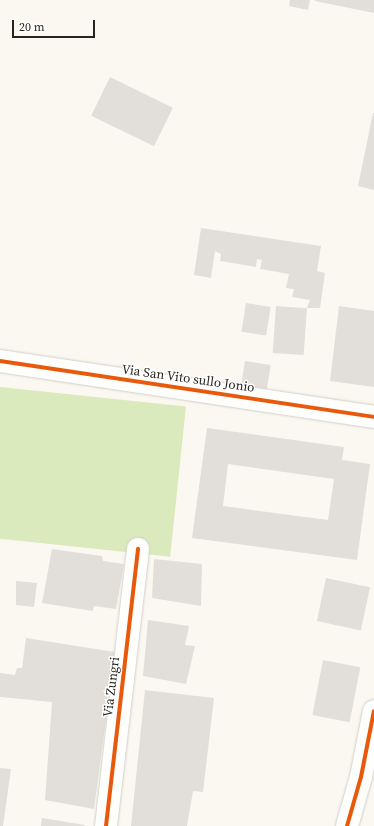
<!DOCTYPE html>
<style>
body{margin:0}
#map{position:relative;width:374px;height:826px;overflow:hidden;background:#fbf8f1;font-family:"Source Serif 4",serif}
div>[style]{position:absolute}
[style*='--x']{left:calc(var(--x)*1px);top:calc(var(--y)*1px);width:calc(var(--w)*1px);rotate:calc(var(--a)*1deg)}
.green>*{inset:0;background:#dbeabd;transform-origin:0 0}
.building>*{inset:0;background:#e2ded9;transform-origin:0 0}
.roads{filter:drop-shadow(0 0 1px #d1cfc9) drop-shadow(0 0 1px #d1cfc9)}
.minor>*{height:22px;margin:-11px;padding:0 11px;transform-origin:11px;border-radius:11px;background:#fefefd}
.tertiary>*{height:22px;margin:-11px;padding:0 11px;transform-origin:11px;border-radius:11px;background:#fefefd}
.cycleway>*{height:4px;margin:-2px;padding:0 2px;transform-origin:2px;border-radius:2px;background:#e8590c}
span{translate:-50% -50%;white-space:nowrap;text-align:center;line-height:1.15;-webkit-text-stroke:3px #fff;paint-order:stroke}
.street-label{font-size:13px;color:#282520}
.scale{position:absolute;left:12px;top:20px;width:83px;height:18px;box-sizing:border-box;border:2px solid #282520;border-top:0;padding-left:5px;font-size:12px;line-height:14px;white-space:nowrap;color:#282520;-webkit-text-stroke:3px #fff;paint-order:stroke}
</style>
<div id="map">
<div class="green">
<i style="left:0;top:387px;width:187px;height:151px;rotate:6deg"></i>
</div>
<div class="building">
<i style="clip-path:polygon(290px 0,310px 0,308px 10px,289px 6px)"></i>
<i style="clip-path:polygon(374px 0,374px 13px,315px 1px,315px 0)"></i>
<i style="left:110px;top:77px;width:70px;height:43px;rotate:26deg"></i>
<i style="clip-path:polygon(373px 113px,374px 113px,374px 190px,358px 186px)"></i>
<i style="clip-path:polygon(201px 228px,321px 246px,317px 271px,325px 273px,320px 308px,307px 308px,310px 300px,292px 297px,294px 289px,286px 288px,289px 274px,260px 269px,262px 260px,257px 259px,256px 267px,220px 261px,221px 254px,215px 251px,211px 278px,194px 275px)"></i>
<i style="left:246px;top:303px;width:25px;height:29px;rotate:9deg"></i>
<i style="left:276px;top:306px;width:31px;height:47px;rotate:4deg"></i>
<i style="clip-path:polygon(339px 306px,374px 311px,374px 387px,330px 381px)"></i>
<i style="left:245px;top:361px;width:26px;height:24px;rotate:9deg"></i>
<i style="clip-path:polygon(evenodd,207px 428px,344px 447px,342px 460px,370px 464px,357px 560px,192px 538px,207px 428px,228px 464px,334px 479px,328px 520px,223px 506px,228px 464px)"></i>
<i style="clip-path:polygon(52px 549px,102px 556px,103px 561px,124px 564px,116px 609px,94px 606px,93px 611px,42px 603px)"></i>
<i style="clip-path:polygon(154px 559px,202px 564px,201px 606px,152px 598px)"></i>
<i style="left:326px;top:578px;width:45px;height:44px;rotate:12deg"></i>
<i style="clip-path:polygon(16px 581px,37px 583px,34px 607px,16px 605px)"></i>
<i style="clip-path:polygon(148px 620px,189px 626px,185px 645px,195px 646px,186px 684px,143px 676px)"></i>
<i style="clip-path:polygon(26px 638px,115px 652px,94px 809px,45px 800px,52px 702px,0 697px,0 673px,15px 675px,17px 668px,22px 668px)"></i>
<i style="left:323px;top:660px;width:38px;height:56px;rotate:11deg"></i>
<i style="clip-path:polygon(145px 690px,214px 698px,203px 792px,193px 791px,187px 826px,131px 826px)"></i>
<i style="clip-path:polygon(0 768px,11px 769px,3px 826px,0 826px)"></i>
<i style="clip-path:polygon(42px 818px,85px 825px,84px 826px,41px 826px)"></i>
</div>
<div class="roads">
<div class="minor">
<i style="--x:0;--y:361;--w:378;--a:8.5"></i>
<i style="--x:106;--y:826;--w:279;--a:-83.4"></i>
</div>
<div class="tertiary">
<i style="--x:347;--y:826;--w:51;--a:-74.1"></i>
<i style="--x:361;--y:777;--w:67;--a:-78.9"></i>
</div>
</div>
<div class="cycleway">
<i style="--x:0;--y:361;--w:378;--a:8.5"></i>
<i style="--x:106;--y:826;--w:279;--a:-83.4"></i>
<i style="--x:347;--y:826;--w:51;--a:-74.1"></i>
<i style="--x:361;--y:777;--w:67;--a:-78.9"></i>
</div>
<div class="street-label">
<span style="left:188px;top:379px;rotate:8deg">Via San Vito sullo Jonio</span>
<span style="left:112px;top:687px;rotate:-83deg">Via Zungri</span>
</div>
<div class="scale">20 m</div>
</div>
